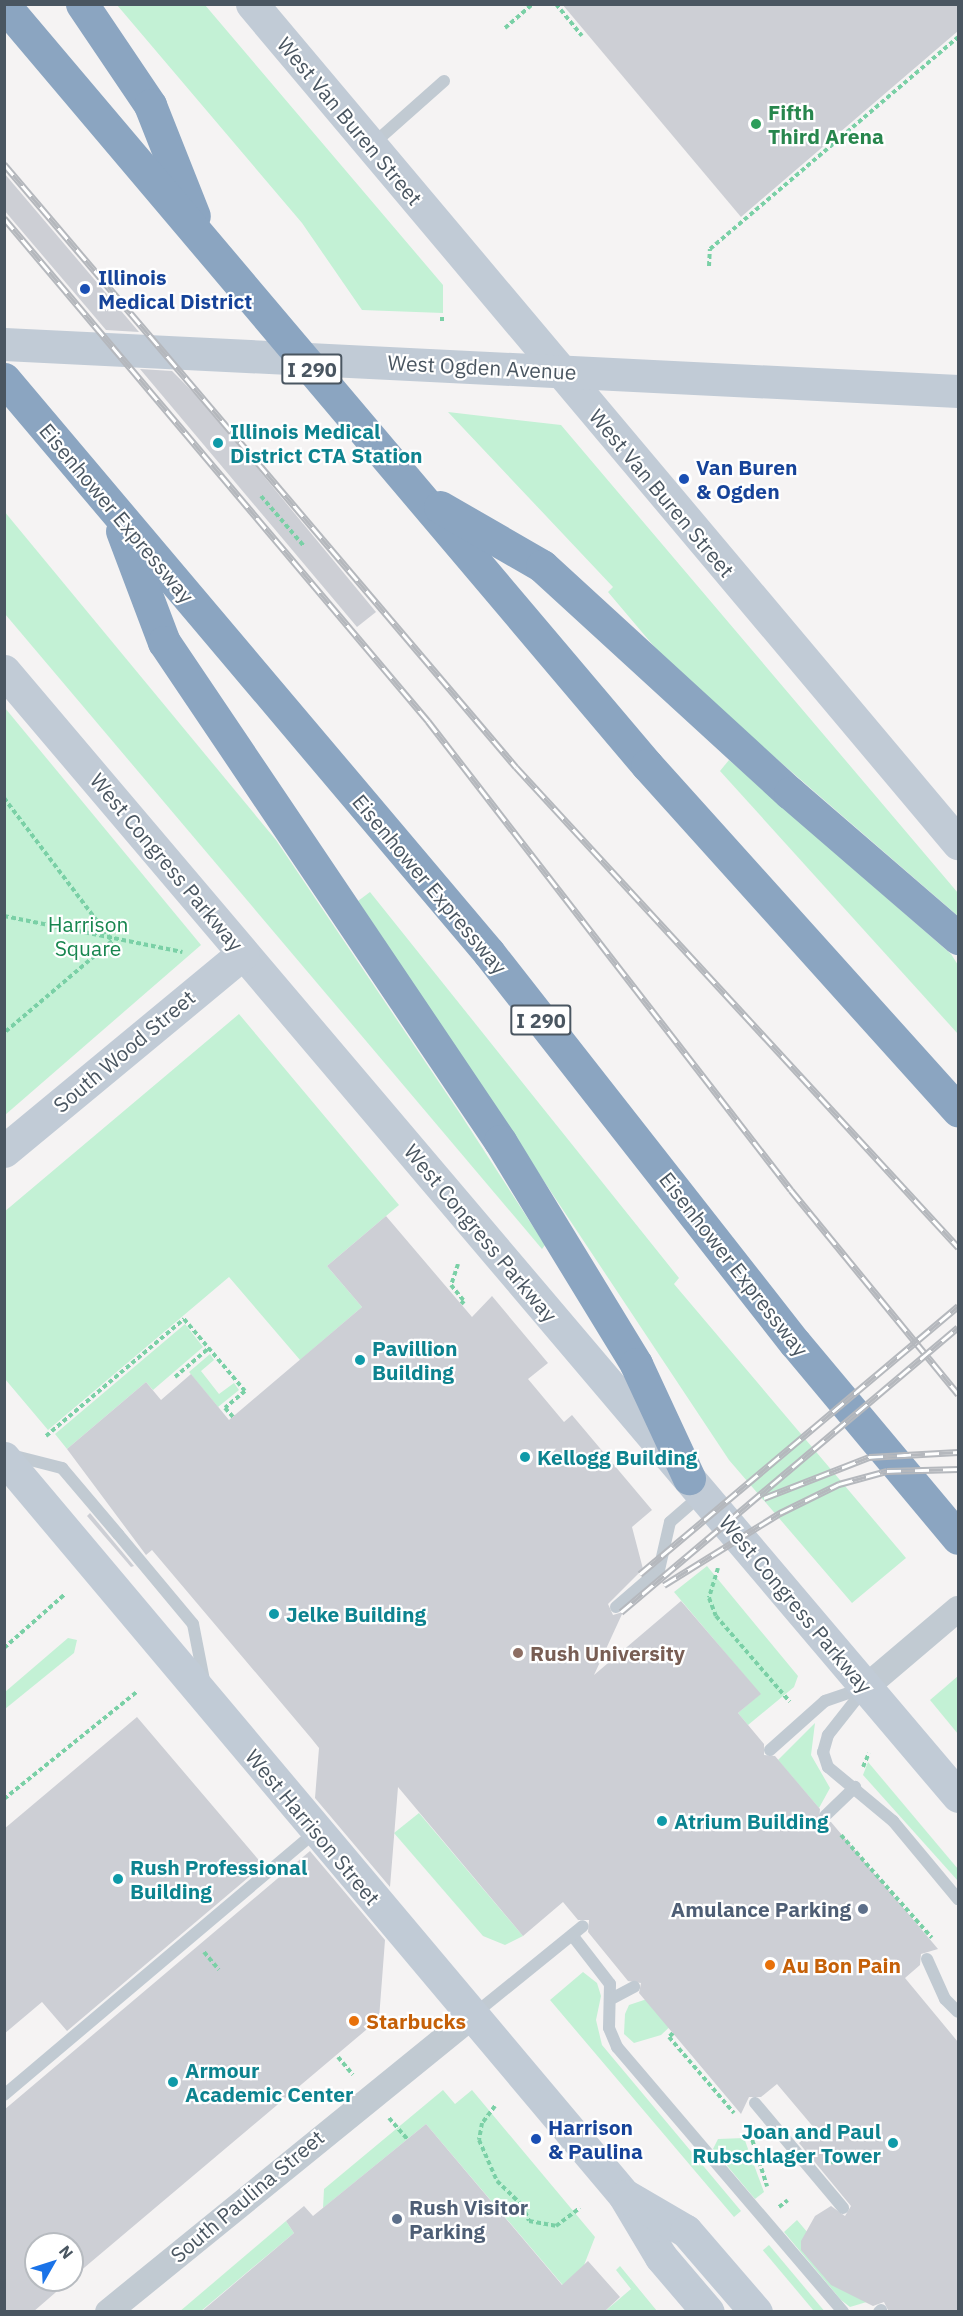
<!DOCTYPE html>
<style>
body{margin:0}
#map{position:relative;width:963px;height:2316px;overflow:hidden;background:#f5f3f3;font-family:"IBM Plex Sans",sans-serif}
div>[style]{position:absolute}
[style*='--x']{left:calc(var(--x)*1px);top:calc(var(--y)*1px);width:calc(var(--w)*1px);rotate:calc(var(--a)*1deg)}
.green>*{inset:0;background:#c3f1d5;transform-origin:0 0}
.building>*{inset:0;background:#cdcfd5}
.path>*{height:4px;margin-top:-2px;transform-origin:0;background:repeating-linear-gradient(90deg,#7ad0a6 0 4.5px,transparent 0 7.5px)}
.lane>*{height:12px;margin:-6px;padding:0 6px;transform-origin:6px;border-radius:6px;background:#c1cad2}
.street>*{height:26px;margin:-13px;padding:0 13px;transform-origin:13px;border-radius:13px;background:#c1cad2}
.secondary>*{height:33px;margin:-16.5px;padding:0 16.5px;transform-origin:16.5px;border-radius:16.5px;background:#c1cbd6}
.highway>*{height:33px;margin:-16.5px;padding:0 16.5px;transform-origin:16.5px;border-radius:16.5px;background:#8ba5c1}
.rail>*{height:7px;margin-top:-3.5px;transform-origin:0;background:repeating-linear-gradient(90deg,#fff 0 14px,#b5b8bd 0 28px);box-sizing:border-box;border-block:2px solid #b5b8bd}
.dots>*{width:16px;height:16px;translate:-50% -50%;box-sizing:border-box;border:3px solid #fff;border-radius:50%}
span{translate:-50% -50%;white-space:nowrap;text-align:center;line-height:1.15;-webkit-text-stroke:4.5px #fff;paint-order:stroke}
.shield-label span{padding:2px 4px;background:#fff;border:2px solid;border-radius:4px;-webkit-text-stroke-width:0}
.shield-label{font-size:20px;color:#4a5661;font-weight:700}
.leisure-label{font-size:21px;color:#27864d;font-weight:700}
.left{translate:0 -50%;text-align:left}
.street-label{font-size:21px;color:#4a5661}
.transit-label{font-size:21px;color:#164399;font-weight:700}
.culture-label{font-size:21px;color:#0d838f;font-weight:700}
.right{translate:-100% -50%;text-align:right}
.park-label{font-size:21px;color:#17864f}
.education-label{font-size:21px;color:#785e54;font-weight:700}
.service-label{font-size:21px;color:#4e5e75;font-weight:700}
.food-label{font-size:21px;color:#c56008;font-weight:700}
.frame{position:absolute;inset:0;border:6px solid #4a5661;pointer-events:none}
.north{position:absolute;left:24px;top:2232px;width:60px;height:60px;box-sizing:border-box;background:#fff;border:2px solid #b7bbc0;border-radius:50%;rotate:51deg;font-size:16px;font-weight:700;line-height:24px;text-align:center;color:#4a5661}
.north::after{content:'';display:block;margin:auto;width:21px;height:27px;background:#1a73e8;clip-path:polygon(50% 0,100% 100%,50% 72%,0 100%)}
</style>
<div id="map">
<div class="green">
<i style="clip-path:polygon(117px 5px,205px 5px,443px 285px,443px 313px,362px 310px,302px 223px)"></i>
<i style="clip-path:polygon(448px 412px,561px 425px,958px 893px,958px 916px,674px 670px,608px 592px,613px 587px)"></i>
<i style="clip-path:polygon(4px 511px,276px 840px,461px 1115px,545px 1245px,542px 1249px,5px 614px)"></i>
<i style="clip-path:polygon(5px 708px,201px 945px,5px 1115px,4px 1115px)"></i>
<i style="clip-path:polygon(729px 760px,951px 954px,958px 965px,958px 1034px,720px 771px)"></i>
<i style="clip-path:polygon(370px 892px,679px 1278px,674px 1284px,906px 1558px,852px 1603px,729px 1460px,358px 901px)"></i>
<i style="clip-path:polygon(239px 1014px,399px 1205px,327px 1266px,362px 1307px,300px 1360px,229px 1277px,48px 1430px,5px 1379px,4px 1212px)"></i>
<i style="clip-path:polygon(185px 1324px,203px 1347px,153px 1390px,146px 1382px,67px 1449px,55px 1434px)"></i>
<i style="clip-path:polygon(210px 1354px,214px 1360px,201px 1371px,219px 1394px,234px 1383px,239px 1390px,218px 1407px,189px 1372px)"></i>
<i style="clip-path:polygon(707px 1566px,798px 1676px,794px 1687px,748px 1725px,738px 1713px,760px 1694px,674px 1592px)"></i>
<i style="clip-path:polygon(68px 1638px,77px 1640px,74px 1653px,5px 1709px,5px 1692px)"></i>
<i style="clip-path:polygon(958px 1676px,958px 1734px,930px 1700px)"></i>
<i style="clip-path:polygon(815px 1723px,811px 1755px,830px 1788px,819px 1808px,778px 1760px)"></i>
<i style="clip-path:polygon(868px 1762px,958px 1869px,958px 1881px,863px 1775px)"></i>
<i style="clip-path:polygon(419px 1813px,523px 1936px,505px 1945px,483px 1936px,394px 1833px)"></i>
<i style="clip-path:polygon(583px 1972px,597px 1983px,601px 1996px,596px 2020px,602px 2045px,741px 2211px,734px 2217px,550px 2000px)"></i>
<i style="clip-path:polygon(650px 1998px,675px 2022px,661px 2035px,634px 2043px,624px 2034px,625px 2014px,629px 2005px)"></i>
<i style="clip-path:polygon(443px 2090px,455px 2104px,472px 2090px,595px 2237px,572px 2296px,426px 2124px,323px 2208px,324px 2189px)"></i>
<i style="clip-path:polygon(744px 2138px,764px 2192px,755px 2199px,713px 2149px,718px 2139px)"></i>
<i style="clip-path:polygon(797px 2220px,852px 2285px,870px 2301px,850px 2307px,841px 2300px,784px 2232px)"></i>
<i style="clip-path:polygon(286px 2221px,294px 2233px,201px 2311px,179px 2312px)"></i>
<i style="left:769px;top:2245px;width:87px;height:8px;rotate:50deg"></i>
<i style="clip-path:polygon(620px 2266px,657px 2311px,604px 2312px,631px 2289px,616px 2270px)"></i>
</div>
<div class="building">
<i style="clip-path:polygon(562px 4px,958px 4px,958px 31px,741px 217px)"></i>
<i style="clip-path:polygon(4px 173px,139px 332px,106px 330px,4px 210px)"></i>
<i style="clip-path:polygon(140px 369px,172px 371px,201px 400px,376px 612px,357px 627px)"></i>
<i style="clip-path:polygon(386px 1216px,472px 1317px,492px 1296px,548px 1363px,528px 1379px,564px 1422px,572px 1415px,652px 1510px,632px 1527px,643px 1569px,608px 1604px,613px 1615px,623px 1612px,594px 1675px,681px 1601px,761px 1694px,738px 1713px,764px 1744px,764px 1755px,775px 1756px,820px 1809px,819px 1821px,831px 1822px,938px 1949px,921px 1954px,920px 1965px,905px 1978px,958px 2042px,958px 2312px,889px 2312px,884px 2302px,873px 2306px,831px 2285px,801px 2250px,801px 2241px,815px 2216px,831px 2206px,845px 2216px,851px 2206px,799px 2143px,815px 2129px,777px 2084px,761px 2097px,749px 2097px,741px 2114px,639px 1993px,641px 1983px,628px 1981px,588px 1932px,589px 1920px,578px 1920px,563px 1902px,523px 1936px,398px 1787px,390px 1887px,315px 1798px,319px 1748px,311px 1738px,152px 1550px,146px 1555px,67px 1449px,146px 1382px,161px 1400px,191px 1374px,229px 1420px,362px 1307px,327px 1266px)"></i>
<i style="clip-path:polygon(90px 1513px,134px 1566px,131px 1567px,87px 1516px)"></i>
<i style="clip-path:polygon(137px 1717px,263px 1865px,67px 2031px,42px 2002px,4px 2034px,4px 1829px)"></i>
<i style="clip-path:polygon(310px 1851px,385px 1940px,379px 2019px,72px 2278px,72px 2244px,36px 2244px,36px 2280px,70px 2280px,33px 2312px,4px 2312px,4px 2110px)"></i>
<i style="clip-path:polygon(426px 2124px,562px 2285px,588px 2261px,620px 2297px,604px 2312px,201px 2312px,294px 2233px,286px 2221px,304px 2206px,313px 2216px)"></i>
</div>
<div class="path">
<i style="--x:556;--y:4;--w:41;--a:50.9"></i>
<i style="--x:505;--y:28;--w:37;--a:-41"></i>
<i style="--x:709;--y:266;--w:17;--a:-87"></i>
<i style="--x:710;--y:249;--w:326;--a:-40.5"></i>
<i style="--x:440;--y:319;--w:5;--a:0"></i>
<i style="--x:261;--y:496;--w:65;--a:49.4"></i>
<i style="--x:4;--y:798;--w:179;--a:52.9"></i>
<i style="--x:112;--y:941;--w:142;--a:139.6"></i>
<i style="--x:4;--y:916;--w:182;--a:11.4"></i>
<i style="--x:458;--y:1264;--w:22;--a:108"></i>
<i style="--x:451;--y:1285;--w:21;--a:51"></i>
<i style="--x:464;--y:1301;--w:4;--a:135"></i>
<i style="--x:175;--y:1377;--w:45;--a:-40.5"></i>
<i style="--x:46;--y:1436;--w:181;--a:-40.3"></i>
<i style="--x:184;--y:1319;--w:94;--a:49.7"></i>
<i style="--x:245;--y:1391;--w:26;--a:140"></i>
<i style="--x:225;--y:1408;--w:12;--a:48"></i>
<i style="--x:718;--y:1568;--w:31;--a:107"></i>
<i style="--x:709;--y:1598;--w:19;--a:69"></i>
<i style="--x:716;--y:1616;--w:113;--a:49.3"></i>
<i style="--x:4;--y:1648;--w:80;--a:-41.5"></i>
<i style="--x:863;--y:1767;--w:15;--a:-67"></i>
<i style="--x:4;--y:1799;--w:172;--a:-38.9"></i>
<i style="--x:841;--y:1835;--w:137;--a:48.5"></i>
<i style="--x:204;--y:1952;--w:23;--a:50"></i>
<i style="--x:673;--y:2033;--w:6;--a:135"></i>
<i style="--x:669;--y:2037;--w:100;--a:49.5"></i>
<i style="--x:338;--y:2057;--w:23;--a:50"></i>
<i style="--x:495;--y:2106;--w:21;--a:127"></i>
<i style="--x:482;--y:2123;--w:17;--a:100"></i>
<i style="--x:479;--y:2140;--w:45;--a:66.3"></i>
<i style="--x:497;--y:2181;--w:35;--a:44"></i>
<i style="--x:522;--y:2205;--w:17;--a:66"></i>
<i style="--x:529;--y:2221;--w:27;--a:10"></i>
<i style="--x:556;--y:2226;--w:30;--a:-37"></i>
<i style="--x:389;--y:2118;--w:28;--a:49"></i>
<i style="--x:750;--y:2133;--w:56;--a:72.2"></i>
<i style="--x:831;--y:2163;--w:9;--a:-41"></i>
<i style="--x:779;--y:2207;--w:11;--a:-38"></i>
</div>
<div class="lane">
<i style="--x:373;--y:144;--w:95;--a:-41.6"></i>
<i style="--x:11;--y:1455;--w:53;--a:14.3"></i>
<i style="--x:62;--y:1468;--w:87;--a:49.7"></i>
<i style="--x:118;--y:1534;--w:117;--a:50.2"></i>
<i style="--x:193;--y:1624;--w:62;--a:78.9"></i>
<i style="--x:616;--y:1607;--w:57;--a:-40.7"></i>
<i style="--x:659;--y:1570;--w:49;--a:-77.1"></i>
<i style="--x:670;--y:1522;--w:40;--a:-41"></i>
<i style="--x:865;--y:1688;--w:60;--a:128.2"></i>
<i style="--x:828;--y:1735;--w:18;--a:106"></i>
<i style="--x:823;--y:1752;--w:16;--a:72"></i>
<i style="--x:828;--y:1767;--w:85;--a:39.7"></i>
<i style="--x:893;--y:1821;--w:102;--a:50.2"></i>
<i style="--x:770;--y:1750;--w:74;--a:-41.7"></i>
<i style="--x:825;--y:1701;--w:39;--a:-19"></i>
<i style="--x:825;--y:1816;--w:42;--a:-44"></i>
<i style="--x:572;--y:1935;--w:62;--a:52.2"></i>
<i style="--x:610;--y:1984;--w:44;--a:91.3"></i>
<i style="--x:609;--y:2028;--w:21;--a:67"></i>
<i style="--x:617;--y:2047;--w:348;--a:49.5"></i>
<i style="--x:927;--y:1959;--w:44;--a:65.8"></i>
<i style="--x:945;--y:1999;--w:18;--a:45"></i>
<i style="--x:613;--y:1998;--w:24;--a:-28"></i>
<i style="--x:473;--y:2015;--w:141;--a:-39"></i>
<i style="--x:4;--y:2095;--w:407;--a:-40.2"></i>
<i style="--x:755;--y:2103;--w:137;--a:50"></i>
<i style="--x:879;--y:2312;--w:3;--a:-45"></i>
</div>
<div class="street">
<i style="--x:866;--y:1687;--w:121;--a:-40.3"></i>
<i style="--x:108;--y:2312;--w:469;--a:-39.1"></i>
</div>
<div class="secondary">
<i style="--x:252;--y:4;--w:1097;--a:49.92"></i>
<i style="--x:4;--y:344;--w:955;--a:2.82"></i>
<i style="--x:4;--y:671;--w:1475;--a:49.7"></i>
<i style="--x:4;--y:1151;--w:310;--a:-39.6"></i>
<i style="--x:4;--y:1458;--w:963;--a:49.93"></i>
<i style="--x:624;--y:2195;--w:72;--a:59.2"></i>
<i style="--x:661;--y:2257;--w:72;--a:49.5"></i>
<i style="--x:626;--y:2196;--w:69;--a:30.3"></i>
<i style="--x:686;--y:2231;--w:107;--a:49.2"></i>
</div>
<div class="highway">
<i style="--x:82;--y:4;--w:122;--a:56"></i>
<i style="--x:150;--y:105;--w:119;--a:68.4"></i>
<i style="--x:4;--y:5;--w:996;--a:49.77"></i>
<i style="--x:647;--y:765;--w:465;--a:48"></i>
<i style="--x:4;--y:379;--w:751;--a:49.8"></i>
<i style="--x:489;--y:953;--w:496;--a:51.9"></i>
<i style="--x:795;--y:1343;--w:254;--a:50.1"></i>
<i style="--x:440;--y:507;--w:118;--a:30"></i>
<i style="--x:542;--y:566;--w:336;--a:42.5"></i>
<i style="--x:790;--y:793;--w:222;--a:40.8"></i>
<i style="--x:122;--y:531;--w:119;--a:69.3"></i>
<i style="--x:164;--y:642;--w:602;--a:56.05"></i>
<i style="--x:500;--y:1141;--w:261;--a:58.6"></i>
<i style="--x:636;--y:1364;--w:126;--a:65.1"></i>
</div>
<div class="rail">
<i style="--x:4;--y:164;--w:791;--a:49.67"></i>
<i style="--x:516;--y:767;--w:653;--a:47.36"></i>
<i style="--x:4;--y:218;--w:658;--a:49.87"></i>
<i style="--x:428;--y:721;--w:593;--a:52.26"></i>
<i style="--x:791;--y:1190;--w:264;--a:50.7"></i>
<i style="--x:764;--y:1498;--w:113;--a:-21.3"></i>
<i style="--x:869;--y:1457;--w:89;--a:-3.2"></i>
<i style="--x:640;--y:1574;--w:416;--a:-40.1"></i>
<i style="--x:664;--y:1585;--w:137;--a:-31.8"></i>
<i style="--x:780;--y:1513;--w:66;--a:-26.2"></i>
<i style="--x:839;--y:1484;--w:50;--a:-15.2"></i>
<i style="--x:887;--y:1471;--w:71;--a:-1.6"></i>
<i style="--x:621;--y:1612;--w:441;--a:-40.2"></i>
</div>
<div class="dots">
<i style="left:756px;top:124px;background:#2e9e5b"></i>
<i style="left:85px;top:289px;background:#1a4fb4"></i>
<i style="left:218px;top:443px;background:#0f9aa8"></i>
<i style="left:684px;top:479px;background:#1a4fb4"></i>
<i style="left:360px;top:1360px;background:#0f9aa8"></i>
<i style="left:525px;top:1457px;background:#0f9aa8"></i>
<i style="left:274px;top:1614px;background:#0f9aa8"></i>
<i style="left:518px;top:1653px;background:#8d6e63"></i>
<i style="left:662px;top:1821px;background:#0f9aa8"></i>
<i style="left:118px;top:1879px;background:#0f9aa8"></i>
<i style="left:863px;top:1909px;background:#5c6f8a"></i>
<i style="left:770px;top:1965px;background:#e8710a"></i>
<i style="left:354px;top:2021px;background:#e8710a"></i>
<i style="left:173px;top:2082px;background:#0f9aa8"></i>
<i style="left:536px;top:2139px;background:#1a4fb4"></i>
<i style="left:893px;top:2143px;background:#0f9aa8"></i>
<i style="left:397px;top:2219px;background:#5c6f8a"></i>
</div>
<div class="shield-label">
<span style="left:312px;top:369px">I 290</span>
<span style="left:541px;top:1020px">I 290</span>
</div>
<div class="leisure-label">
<span class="left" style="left:768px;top:124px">Fifth<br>Third Arena</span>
</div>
<div class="street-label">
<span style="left:350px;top:121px;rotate:50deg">West Van Buren Street</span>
<span style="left:482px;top:367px;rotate:3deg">West Ogden Avenue</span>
<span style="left:662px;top:493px;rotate:50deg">West Van Buren Street</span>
<span style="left:117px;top:513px;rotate:50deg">Eisenhower Expressway</span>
<span style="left:167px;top:862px;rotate:50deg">West Congress Parkway</span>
<span style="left:430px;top:884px;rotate:50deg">Eisenhower Expressway</span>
<span style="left:124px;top:1051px;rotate:-40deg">South Wood Street</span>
<span style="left:481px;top:1233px;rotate:50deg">West Congress Parkway</span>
<span style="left:734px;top:1264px;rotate:52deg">Eisenhower Expressway</span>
<span style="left:796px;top:1604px;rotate:50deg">West Congress Parkway</span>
<span style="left:313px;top:1827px;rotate:50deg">West Harrison Street</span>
<span style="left:247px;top:2196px;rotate:-40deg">South Paulina Street</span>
</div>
<div class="transit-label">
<span class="left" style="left:98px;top:289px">Illinois<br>Medical District</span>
<span class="left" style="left:696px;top:479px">Van Buren<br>&amp; Ogden</span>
<span class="left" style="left:548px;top:2139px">Harrison<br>&amp; Paulina</span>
</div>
<div class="culture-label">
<span class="left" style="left:230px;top:443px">Illinois Medical<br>District CTA Station</span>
<span class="left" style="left:372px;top:1360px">Pavillion<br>Building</span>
<span class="left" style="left:537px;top:1457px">Kellogg Building</span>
<span class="left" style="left:286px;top:1614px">Jelke Building</span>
<span class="left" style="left:674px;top:1821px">Atrium Building</span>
<span class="left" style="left:130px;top:1879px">Rush Professional<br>Building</span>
<span class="left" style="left:185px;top:2082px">Armour<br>Academic Center</span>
<span class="right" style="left:881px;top:2143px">Joan and Paul<br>Rubschlager Tower</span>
</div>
<div class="park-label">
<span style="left:88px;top:936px">Harrison<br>Square</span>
</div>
<div class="education-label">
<span class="left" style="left:530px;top:1653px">Rush University</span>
</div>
<div class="service-label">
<span class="right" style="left:851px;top:1909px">Amulance Parking</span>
<span class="left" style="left:409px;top:2219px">Rush Visitor<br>Parking</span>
</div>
<div class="food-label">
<span class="left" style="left:782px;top:1965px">Au Bon Pain</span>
<span class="left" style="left:366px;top:2021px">Starbucks</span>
</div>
<div class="frame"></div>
<div class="north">N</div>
</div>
